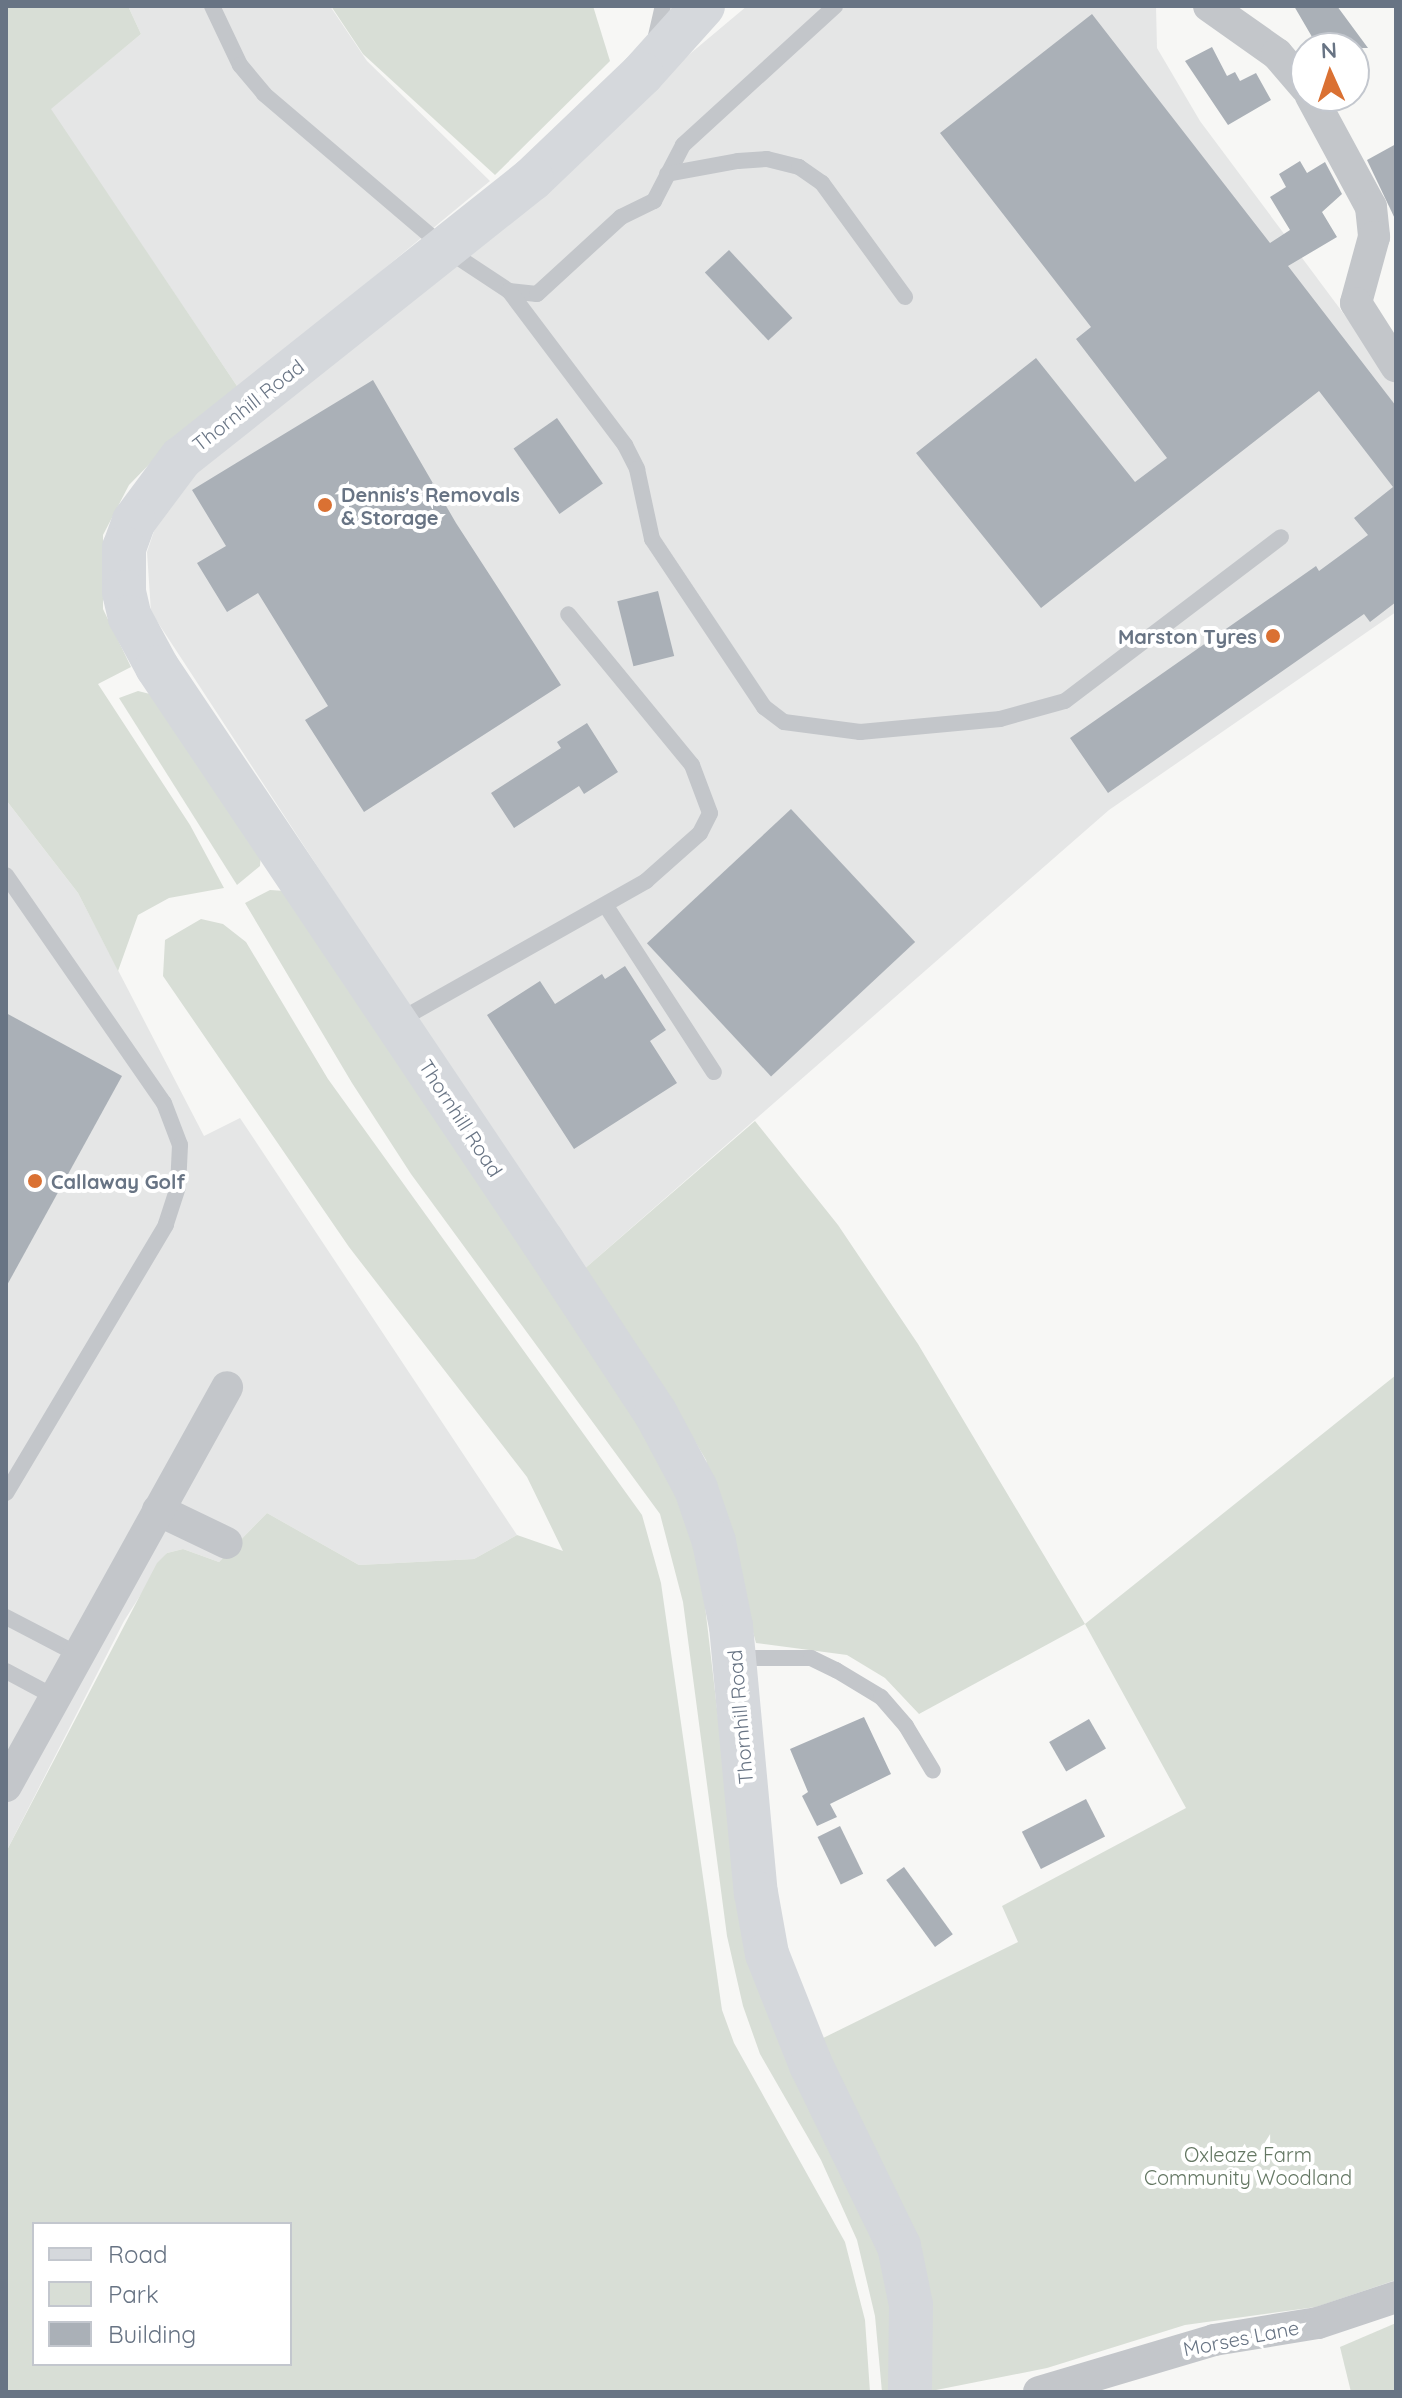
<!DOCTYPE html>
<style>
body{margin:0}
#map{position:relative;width:1402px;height:2398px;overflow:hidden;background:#f7f7f5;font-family:Quicksand,sans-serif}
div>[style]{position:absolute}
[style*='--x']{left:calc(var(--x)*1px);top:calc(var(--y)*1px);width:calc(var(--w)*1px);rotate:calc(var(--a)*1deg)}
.built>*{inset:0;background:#e5e6e6}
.green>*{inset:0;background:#d8ded6}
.building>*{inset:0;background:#aab0b7;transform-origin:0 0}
.lane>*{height:16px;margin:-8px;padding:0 8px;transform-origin:8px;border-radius:8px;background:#c3c6ca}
.street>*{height:32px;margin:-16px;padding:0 16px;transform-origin:16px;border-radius:16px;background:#c3c6ca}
.secondary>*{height:44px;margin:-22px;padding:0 22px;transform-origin:22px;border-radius:22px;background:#d5d8dc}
.dots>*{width:22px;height:22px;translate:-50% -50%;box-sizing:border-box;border:4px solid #fff;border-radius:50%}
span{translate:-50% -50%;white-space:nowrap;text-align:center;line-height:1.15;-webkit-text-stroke:8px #fff;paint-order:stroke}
.street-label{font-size:20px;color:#687484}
.poi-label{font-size:20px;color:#687484;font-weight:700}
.left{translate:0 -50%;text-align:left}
.right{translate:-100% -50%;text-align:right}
.park-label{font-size:20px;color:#647763}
.frame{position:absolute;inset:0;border:8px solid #687484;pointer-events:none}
.legend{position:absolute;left:32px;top:2222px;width:260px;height:144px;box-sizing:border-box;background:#fff;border:2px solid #c3c7ce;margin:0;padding:10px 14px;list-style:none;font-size:24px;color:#687484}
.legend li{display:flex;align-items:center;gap:16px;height:40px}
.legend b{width:40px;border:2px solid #c3c7ce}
.north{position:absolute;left:1290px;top:32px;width:80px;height:80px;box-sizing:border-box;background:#fff;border:2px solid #c3c7ce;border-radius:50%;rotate:357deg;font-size:22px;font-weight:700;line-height:32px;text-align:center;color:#687484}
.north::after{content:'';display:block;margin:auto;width:28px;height:36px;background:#da7133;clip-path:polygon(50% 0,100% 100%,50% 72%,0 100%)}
</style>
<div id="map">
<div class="built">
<i style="clip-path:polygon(128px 6px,330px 6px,367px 61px,490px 181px,239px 389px,50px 109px,141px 34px)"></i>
<i style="clip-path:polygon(747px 6px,1156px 6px,1157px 48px,1200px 121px,1396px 384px,1396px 612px,1109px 810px,582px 1271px,151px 612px,147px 552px,155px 528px,187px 476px)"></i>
<i style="clip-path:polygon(6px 800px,78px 893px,204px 1136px,240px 1118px,517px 1535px,474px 1559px,359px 1565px,267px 1513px,219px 1562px,183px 1549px,167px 1553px,124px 1621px,6px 1852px)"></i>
</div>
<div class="green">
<i style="clip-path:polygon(6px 6px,128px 6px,141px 34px,51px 109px,239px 389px,172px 441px,129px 485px,103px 535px,103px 609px,131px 667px,98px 684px,190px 825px,224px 888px,169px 898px,138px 915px,118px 971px,78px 893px,6px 800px)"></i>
<i style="clip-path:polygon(331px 6px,593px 6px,610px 61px,495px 175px,363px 54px)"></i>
<i style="clip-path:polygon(138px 691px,150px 694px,261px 853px,260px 866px,237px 885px,119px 698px)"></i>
<i style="clip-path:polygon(270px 890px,285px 891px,309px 914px,670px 1475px,700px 1563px,737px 1880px,888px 2256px,900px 2392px,882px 2392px,875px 2316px,857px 2240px,821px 2160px,760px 2054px,743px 2006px,727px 1936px,683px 1602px,660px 1514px,411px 1174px,352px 1083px,245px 903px)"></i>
<i style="clip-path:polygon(evenodd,201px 919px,223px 924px,246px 942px,328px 1079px,642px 1515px,661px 1583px,722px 2010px,734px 2043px,845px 2242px,865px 2320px,870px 2392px,6px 2392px,6px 1852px,157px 1563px,167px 1553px,183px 1549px,219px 1562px,267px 1513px,359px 1565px,474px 1559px,517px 1535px,563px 1551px,527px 1477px,349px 1247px,163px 976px,165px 940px,201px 919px,34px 2224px,290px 2224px,290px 2364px,34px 2364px,34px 2224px)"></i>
<i style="clip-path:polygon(755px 1121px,838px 1225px,918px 1344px,1085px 1624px,1396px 1375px,1396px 2280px,1316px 2307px,1185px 2325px,1047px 2368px,926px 2392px,813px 2043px,1018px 1942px,1002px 1906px,1186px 1808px,1085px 1624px,919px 1714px,885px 1678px,847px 1655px,756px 1643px,706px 1460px,658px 1379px,582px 1271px)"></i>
<i style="clip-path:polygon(1396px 2323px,1396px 2392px,1351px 2392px,1340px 2347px)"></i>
</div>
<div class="building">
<i style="clip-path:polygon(1294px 6px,1337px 6px,1368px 48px,1303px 48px,1315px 42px)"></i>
<i style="clip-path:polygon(1092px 14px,1270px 243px,1290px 230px,1270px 197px,1286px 187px,1279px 174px,1300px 161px,1307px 173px,1325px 162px,1342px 194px,1322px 212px,1337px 237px,1288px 266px,1396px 406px,1396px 602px,1370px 622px,1364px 614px,1108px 793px,1070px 738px,1316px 566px,1319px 571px,1368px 535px,1354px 518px,1393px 487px,1319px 391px,1041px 608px,916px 453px,1036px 358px,1135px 482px,1167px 458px,1076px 339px,1091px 327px,940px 133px)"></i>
<i style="clip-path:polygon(1212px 47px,1227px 76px,1235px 72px,1240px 81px,1256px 73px,1271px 100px,1228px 125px,1185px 61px)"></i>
<i style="clip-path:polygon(1396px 144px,1396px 221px,1367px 160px)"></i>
<i style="left:729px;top:250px;width:93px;height:33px;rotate:47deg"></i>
<i style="clip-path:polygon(373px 380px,456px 523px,561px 685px,364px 812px,305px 720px,328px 706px,258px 593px,227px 612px,197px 563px,226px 546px,192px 490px)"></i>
<i style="left:557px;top:418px;width:80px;height:53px;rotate:55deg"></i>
<i style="left:658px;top:591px;width:67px;height:42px;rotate:76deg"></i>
<i style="clip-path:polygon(587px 723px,618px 772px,584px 794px,579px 786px,514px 828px,491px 793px,561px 748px,557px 742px)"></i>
<i style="left:791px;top:809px;width:182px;height:197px;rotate:47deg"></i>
<i style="clip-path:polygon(625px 966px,666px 1030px,650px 1041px,677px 1083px,574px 1149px,487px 1015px,540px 981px,555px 1004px,602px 974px,605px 979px)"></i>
<i style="clip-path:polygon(6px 1013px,122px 1076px,6px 1287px)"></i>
<i style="clip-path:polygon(864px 1717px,891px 1774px,830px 1804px,837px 1817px,817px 1826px,802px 1796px,808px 1792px,790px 1749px)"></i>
<i style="left:1089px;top:1719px;width:34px;height:46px;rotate:60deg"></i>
<i style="left:1086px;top:1799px;width:42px;height:72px;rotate:63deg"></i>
<i style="left:840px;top:1826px;width:53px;height:25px;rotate:64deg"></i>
<i style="left:904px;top:1867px;width:83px;height:22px;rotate:54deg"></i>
</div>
<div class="lane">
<i style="--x:212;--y:6;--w:65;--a:64.6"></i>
<i style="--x:240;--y:65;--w:38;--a:50"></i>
<i style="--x:264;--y:94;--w:240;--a:40.4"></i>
<i style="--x:447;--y:250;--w:74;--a:33.5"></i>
<i style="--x:509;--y:291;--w:28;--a:6"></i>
<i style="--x:537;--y:294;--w:114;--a:-42.5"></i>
<i style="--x:621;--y:217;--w:37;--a:-26"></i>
<i style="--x:654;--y:201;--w:63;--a:-62.6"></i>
<i style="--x:683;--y:145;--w:206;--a:-42.4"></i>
<i style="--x:655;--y:40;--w:35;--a:-77"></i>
<i style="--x:667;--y:174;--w:72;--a:-10.4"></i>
<i style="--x:738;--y:161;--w:29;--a:-4"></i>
<i style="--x:767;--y:159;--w:33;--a:14"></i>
<i style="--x:799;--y:167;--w:28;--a:35"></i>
<i style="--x:822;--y:183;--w:141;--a:53.9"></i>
<i style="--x:509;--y:291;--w:193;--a:53"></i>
<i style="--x:625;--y:445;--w:27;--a:63"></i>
<i style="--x:637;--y:469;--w:72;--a:77.9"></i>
<i style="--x:652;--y:539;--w:202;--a:56.3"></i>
<i style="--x:764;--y:707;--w:25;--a:37"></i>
<i style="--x:784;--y:722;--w:77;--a:7.5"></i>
<i style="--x:860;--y:732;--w:141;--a:-5.3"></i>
<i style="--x:1000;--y:719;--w:67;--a:-15.5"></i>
<i style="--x:1065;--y:701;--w:271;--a:-37.2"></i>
<i style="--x:6;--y:875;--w:277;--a:55.3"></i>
<i style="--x:164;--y:1103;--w:45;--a:69.1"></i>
<i style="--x:180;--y:1145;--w:42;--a:92.7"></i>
<i style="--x:178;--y:1187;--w:40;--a:108"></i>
<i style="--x:166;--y:1225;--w:312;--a:120.8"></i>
<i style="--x:606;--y:906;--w:198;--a:57"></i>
<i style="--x:398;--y:1021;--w:285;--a:-29.4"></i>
<i style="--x:646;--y:881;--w:72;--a:-41.6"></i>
<i style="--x:700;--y:833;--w:22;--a:-63"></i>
<i style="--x:710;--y:813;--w:51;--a:-110.6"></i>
<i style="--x:692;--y:765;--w:195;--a:-129.4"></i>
<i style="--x:6;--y:1617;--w:82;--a:27.5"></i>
<i style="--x:736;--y:1658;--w:75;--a:0"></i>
<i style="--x:811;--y:1658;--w:28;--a:26"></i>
<i style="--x:836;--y:1670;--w:52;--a:31"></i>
<i style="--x:881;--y:1697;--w:38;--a:49"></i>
<i style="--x:906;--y:1726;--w:52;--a:59"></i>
<i style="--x:6;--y:1671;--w:55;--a:28"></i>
</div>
<div class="street">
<i style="--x:1209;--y:6;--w:83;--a:35.2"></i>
<i style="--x:1277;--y:54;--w:45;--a:49.5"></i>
<i style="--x:1311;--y:96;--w:126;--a:61.6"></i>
<i style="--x:1371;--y:207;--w:30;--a:84"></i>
<i style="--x:1374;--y:237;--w:68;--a:105.3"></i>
<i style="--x:1356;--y:303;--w:75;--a:57.6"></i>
<i style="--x:158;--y:1510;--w:76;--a:25.6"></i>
<i style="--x:6;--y:1786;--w:456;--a:-61"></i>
<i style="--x:1039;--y:2392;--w:183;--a:-16.5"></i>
<i style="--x:1214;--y:2340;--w:105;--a:-9.3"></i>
<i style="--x:1318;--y:2323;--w:82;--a:-18.4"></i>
</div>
<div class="secondary">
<i style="--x:703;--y:6;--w:91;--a:131.9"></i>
<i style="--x:642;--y:74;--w:152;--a:136.3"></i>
<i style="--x:532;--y:179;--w:448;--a:141.5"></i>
<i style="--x:181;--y:458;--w:79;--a:126.7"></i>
<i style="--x:134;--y:521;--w:29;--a:110"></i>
<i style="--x:124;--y:548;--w:44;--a:90"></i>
<i style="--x:124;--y:592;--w:26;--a:77"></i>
<i style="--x:130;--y:617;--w:57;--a:61.6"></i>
<i style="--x:157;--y:667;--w:693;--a:56.13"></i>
<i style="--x:543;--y:1242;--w:206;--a:56.7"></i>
<i style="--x:656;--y:1414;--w:85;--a:61.9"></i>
<i style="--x:696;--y:1489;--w:56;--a:71.2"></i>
<i style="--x:714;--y:1542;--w:86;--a:78.6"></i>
<i style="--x:731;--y:1626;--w:268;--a:84.7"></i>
<i style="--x:756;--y:1893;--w:62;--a:79.8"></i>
<i style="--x:767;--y:1954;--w:119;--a:68.4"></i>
<i style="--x:811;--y:2065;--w:201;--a:64.1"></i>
<i style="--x:899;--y:2246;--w:60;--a:78.5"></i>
<i style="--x:911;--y:2305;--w:87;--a:90.7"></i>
</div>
<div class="dots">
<i style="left:325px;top:505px;background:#da7133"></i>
<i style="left:1273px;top:636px;background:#da7133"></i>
<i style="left:35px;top:1181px;background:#da7133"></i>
</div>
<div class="street-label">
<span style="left:248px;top:405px;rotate:-38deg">Thornhill Road</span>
<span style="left:461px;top:1118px;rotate:57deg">Thornhill Road</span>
<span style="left:740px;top:1717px;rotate:-95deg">Thornhill Road</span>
<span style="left:1241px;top:2338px;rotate:-11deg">Morses Lane</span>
</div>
<div class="poi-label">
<span class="left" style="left:341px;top:506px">Dennis's Removals<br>&amp; Storage</span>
<span class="right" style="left:1257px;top:636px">Marston Tyres</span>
<span class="left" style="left:51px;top:1181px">Callaway Golf</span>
</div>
<div class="park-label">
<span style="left:1248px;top:2166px">Oxleaze Farm<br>Community Woodland</span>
</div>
<div class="frame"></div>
<ul class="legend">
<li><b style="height:10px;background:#d5d8dc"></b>Road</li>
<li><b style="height:22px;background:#d8ded6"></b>Park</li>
<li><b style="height:22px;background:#aab0b7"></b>Building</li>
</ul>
<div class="north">N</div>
</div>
